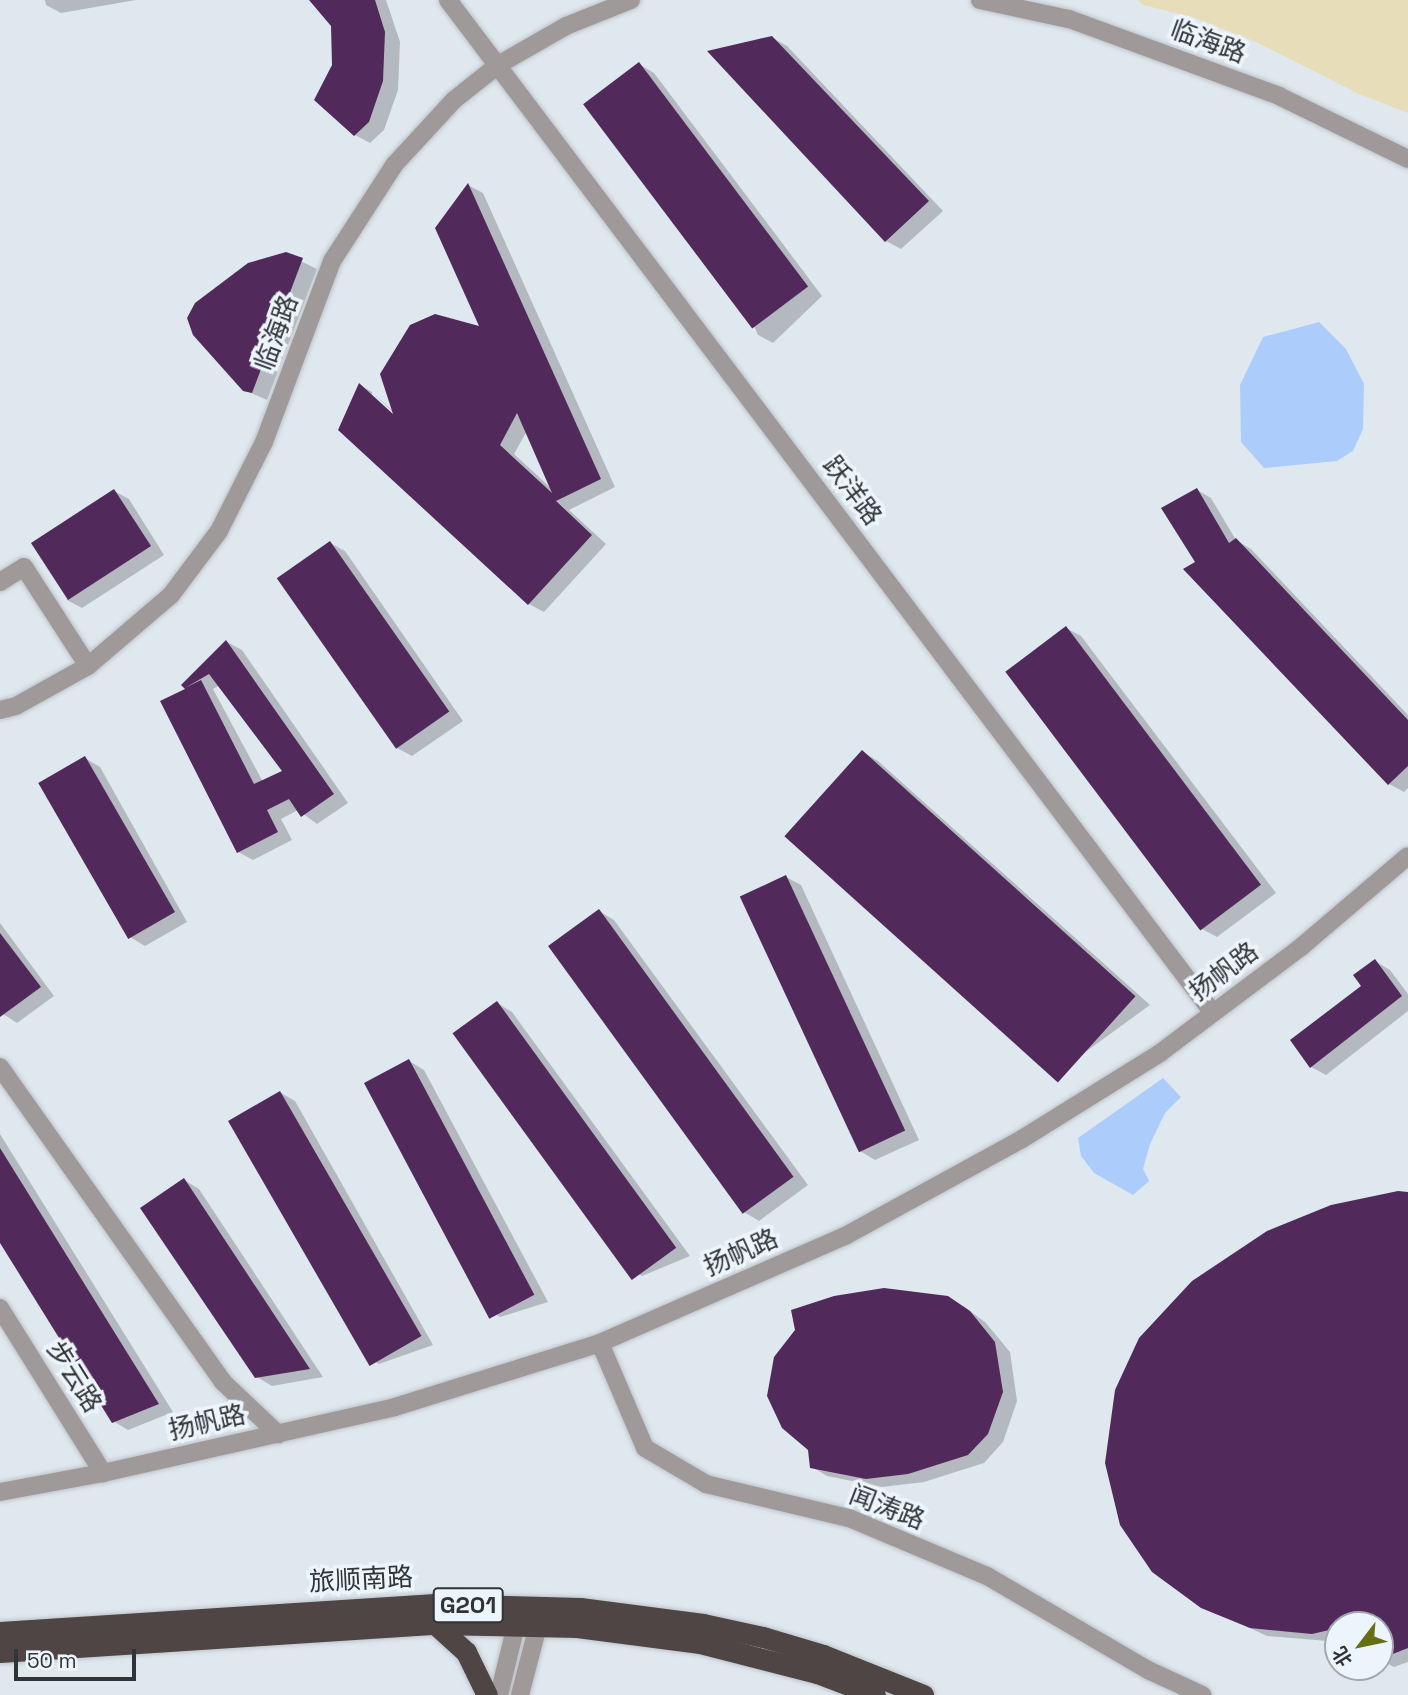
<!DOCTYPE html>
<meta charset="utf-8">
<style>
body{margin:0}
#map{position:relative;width:1408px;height:1695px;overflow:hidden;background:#e0e8ef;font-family:"Space Grotesk","Noto Sans SC",sans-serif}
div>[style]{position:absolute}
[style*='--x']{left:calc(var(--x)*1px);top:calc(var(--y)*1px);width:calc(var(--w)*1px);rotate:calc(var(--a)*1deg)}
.sand>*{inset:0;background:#e7ddb8}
.water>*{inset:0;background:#accdfc}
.shadow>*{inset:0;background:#0003}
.building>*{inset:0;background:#512a5b;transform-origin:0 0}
.roads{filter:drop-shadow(0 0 2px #bdc4ca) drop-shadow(0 0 2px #bdc4ca)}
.street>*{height:18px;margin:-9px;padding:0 9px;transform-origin:9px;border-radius:9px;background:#9f9a99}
.highway>*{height:21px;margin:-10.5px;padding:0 10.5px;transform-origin:10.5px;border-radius:10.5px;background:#4e4544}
span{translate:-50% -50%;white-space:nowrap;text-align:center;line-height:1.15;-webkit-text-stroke:7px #edf5fc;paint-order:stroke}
.shield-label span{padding:2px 5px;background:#edf5fc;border:2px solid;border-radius:5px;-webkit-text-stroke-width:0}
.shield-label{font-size:24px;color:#313436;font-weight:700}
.street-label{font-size:26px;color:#313436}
.north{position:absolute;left:1324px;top:1611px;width:70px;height:70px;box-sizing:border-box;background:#edf5fc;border:2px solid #a2a8ad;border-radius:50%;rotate:238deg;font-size:19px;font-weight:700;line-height:28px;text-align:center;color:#313436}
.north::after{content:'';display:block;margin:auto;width:24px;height:32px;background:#676d11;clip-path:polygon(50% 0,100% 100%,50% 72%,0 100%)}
.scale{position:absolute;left:14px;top:1649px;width:122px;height:32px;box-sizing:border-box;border:4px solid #313436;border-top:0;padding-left:9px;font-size:21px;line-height:24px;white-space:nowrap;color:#313436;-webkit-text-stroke:5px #edf5fc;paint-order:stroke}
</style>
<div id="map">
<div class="sand">
<i style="clip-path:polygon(1138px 0,1408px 0,1408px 113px,1359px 94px,1256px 42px,1192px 17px,1143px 5px)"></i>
</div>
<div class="water">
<i style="clip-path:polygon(1319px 322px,1346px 349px,1364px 384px,1363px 429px,1353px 451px,1337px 461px,1264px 468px,1241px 442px,1240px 385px,1263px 337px)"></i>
<i style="clip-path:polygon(1163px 1078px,1181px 1097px,1165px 1113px,1150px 1144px,1143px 1169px,1149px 1181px,1133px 1195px,1094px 1173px,1081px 1156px,1078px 1138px)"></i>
</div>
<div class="shadow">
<i style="clip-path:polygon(45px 0,136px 0,61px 13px,46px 5px)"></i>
<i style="clip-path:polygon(311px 0,386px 0,400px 42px,398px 90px,384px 130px,370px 143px,355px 135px,333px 65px,333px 26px)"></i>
<i style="clip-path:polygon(771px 37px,787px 46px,943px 211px,901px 249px,886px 241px,711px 52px)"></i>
<i style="clip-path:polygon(639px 64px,654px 73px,822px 296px,773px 343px,758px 335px)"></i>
<i style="clip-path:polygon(evenodd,468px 185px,483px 193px,615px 487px,569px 510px,606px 544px,544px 612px,529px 604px,360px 385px,372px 392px,372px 397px,398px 421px,400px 419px,372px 392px,394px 412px,482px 329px,468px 185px,527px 431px,553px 490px,514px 454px,527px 431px)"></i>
<i style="clip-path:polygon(286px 254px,317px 269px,267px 400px,244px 390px)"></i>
<i style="clip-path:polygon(1197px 490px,1211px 498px,1236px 540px,1251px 549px,1408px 715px,1408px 788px,1404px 792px,1389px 784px,1198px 563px)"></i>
<i style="clip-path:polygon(114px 491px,129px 499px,164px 555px,82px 608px,67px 600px)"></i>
<i style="clip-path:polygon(330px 543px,345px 551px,463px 721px,412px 756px,397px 748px)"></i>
<i style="clip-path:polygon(1066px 628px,1081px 636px,1276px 893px,1217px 937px,1202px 929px)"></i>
<i style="clip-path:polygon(evenodd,227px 642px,242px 650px,348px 803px,317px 824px,298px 810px,281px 819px,292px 840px,253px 860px,238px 852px,184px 685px,227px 642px,220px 685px,284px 772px,263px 782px,213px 689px,220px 685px)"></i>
<i style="clip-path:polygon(863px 752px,878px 761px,1150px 1005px,1058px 1072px,1043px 1064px)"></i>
<i style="clip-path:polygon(85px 758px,100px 767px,187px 922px,145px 946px,130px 937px)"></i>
<i style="clip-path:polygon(786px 877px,801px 885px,919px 1140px,875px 1160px,860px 1151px)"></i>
<i style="clip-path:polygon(599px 911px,614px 920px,808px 1185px,759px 1221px,744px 1212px)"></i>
<i style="clip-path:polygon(0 923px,54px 996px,17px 1023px,0 1012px)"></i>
<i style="clip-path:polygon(1375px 961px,1390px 970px,1408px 994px,1408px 1011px,1326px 1075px,1311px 1067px,1364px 987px)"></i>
<i style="clip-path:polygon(497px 1003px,512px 1012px,690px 1256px,642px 1276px,627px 1267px)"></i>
<i style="clip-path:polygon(409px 1061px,424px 1070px,548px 1302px,500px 1317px,485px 1308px)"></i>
<i style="clip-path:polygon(281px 1093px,295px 1101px,433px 1345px,379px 1364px,364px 1355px)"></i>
<i style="clip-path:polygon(0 1134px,173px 1412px,128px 1430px,113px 1421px,0 1239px)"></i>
<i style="clip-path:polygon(184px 1180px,199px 1189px,323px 1377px,272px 1386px,257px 1377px)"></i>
<i style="clip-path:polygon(1408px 1193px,1408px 1662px,1394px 1667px,1380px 1660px,1380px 1625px,1338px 1625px,1338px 1639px,1328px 1641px,1267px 1636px,1202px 1606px)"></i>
<i style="clip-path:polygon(963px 1306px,985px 1322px,1010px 1352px,1017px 1401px,1003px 1442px,984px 1463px,924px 1482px,882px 1487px,827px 1476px,812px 1467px)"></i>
</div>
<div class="building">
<i style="clip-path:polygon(309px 0,375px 0,385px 32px,383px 81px,369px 122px,354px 136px,314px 100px,332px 65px,331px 26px)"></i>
<i style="clip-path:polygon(772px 36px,929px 201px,885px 242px,707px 51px)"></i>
<i style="left:639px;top:62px;width:281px;height:70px;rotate:53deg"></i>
<i style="clip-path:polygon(evenodd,468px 183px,601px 479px,556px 501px,592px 535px,528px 605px,338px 430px,359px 383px,393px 414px,380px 374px,410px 325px,435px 314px,479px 326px,435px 228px,468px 183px,517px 413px,552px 493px,500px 445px,517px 413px)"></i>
<i style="clip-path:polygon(286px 252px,303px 258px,252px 393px,243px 391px,193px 335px,187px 318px,195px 303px,248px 263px)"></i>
<i style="clip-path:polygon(1197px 488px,1229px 543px,1236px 538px,1408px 720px,1408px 766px,1388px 785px,1183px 569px,1195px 562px,1161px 508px)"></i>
<i style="left:114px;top:489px;width:68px;height:99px;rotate:57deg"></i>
<i style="left:330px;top:541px;width:208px;height:65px;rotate:55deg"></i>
<i style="left:1066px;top:626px;width:324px;height:76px;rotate:53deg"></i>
<i style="clip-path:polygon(evenodd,226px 640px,334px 794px,301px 817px,289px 799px,267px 810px,278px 832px,237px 853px,160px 701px,185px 689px,181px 685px,226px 640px,209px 674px,282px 771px,254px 784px,201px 680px,185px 688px,209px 674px)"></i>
<i style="left:862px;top:750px;width:368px;height:116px;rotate:42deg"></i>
<i style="left:85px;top:756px;width:180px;height:54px;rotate:60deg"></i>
<i style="left:786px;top:875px;width:282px;height:51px;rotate:65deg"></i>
<i style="left:599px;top:909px;width:331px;height:63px;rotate:54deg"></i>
<i style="clip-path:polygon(0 933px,41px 987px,0 1017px)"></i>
<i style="clip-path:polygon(1375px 959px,1402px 996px,1310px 1068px,1290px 1040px,1361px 986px,1353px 975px)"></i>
<i style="left:497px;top:1001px;width:305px;height:55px;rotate:54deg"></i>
<i style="left:409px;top:1059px;width:267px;height:51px;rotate:62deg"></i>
<i style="left:280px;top:1091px;width:283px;height:60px;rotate:60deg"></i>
<i style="clip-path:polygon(0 1148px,159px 1404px,112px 1423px,0 1243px)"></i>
<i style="clip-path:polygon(184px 1178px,310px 1369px,255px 1378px,140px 1208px)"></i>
<i style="clip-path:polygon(1398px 1191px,1408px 1192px,1408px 1648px,1380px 1659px,1380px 1625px,1338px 1625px,1338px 1628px,1312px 1634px,1250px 1628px,1201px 1608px,1152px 1572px,1120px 1525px,1105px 1463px,1115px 1390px,1139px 1338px,1192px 1281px,1267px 1231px,1331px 1205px)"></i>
<i style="clip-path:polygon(884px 1288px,948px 1296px,970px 1311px,995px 1342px,1003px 1392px,988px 1434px,968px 1455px,908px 1474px,866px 1479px,810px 1468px,808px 1450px,782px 1428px,767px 1396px,774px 1357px,795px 1330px,791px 1310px,834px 1296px)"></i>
</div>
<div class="roads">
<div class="street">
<i style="--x:448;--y:0;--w:1269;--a:52.94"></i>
<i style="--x:980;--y:0;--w:91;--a:12.1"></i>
<i style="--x:1069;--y:19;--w:224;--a:20.1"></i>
<i style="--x:1279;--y:96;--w:144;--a:26"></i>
<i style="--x:0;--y:582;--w:28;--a:-32"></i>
<i style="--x:24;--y:567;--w:118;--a:57.1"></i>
<i style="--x:0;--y:710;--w:16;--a:-14"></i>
<i style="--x:16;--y:706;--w:82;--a:-29.1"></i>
<i style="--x:88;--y:666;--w:109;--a:-40.5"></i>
<i style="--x:171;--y:595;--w:80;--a:-53.1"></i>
<i style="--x:219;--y:531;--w:100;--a:-63.2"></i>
<i style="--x:264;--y:442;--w:193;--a:-69.4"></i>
<i style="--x:332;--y:261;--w:114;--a:-57.1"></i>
<i style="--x:394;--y:165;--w:88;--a:-47.3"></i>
<i style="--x:454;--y:100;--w:56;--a:-38.5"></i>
<i style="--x:498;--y:65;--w:78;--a:-29.8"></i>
<i style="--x:566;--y:26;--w:70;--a:-21.8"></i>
<i style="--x:0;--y:1067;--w:386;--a:54.7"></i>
<i style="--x:223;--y:1382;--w:76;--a:43.4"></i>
<i style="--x:0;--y:1308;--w:195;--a:58"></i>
<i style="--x:600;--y:1343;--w:114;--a:66.8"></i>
<i style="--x:645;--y:1448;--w:71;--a:30.5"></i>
<i style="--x:706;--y:1484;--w:147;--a:13.4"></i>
<i style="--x:849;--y:1518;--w:150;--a:22.8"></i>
<i style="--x:987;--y:1576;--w:186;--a:30.3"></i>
<i style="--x:1148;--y:1670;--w:60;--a:24.8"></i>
<i style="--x:0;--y:1492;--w:105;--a:-10.5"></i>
<i style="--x:103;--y:1473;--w:299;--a:-12.7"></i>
<i style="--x:395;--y:1407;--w:215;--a:-17.3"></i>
<i style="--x:600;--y:1343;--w:267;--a:-23.6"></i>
<i style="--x:845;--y:1236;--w:202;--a:-28.7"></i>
<i style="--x:1022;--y:1139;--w:163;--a:-31.9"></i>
<i style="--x:1160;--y:1053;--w:176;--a:-36.9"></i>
<i style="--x:1301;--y:947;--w:140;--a:-40.4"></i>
<i style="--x:499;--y:1695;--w:84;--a:-76.3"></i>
<i style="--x:520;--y:1695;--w:71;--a:-75.4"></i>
<i style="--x:538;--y:1626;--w:12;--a:-132"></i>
</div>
<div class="highway">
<i style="--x:435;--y:1624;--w:42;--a:42.1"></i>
<i style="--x:466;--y:1652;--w:48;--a:64"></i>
<i style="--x:0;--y:1632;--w:436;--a:-3.7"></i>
<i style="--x:435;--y:1604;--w:145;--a:1.6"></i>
<i style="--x:580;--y:1608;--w:124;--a:7.4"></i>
<i style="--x:703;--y:1624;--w:61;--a:12.2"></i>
<i style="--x:763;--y:1637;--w:63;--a:16.7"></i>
<i style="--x:823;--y:1655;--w:108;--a:21.8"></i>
<i style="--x:0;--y:1652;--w:436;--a:-3.7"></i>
<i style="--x:435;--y:1624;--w:142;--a:1.2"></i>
<i style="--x:577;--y:1627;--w:124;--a:7.4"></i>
<i style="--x:700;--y:1643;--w:121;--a:14.4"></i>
<i style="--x:817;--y:1673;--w:62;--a:20.8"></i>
</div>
</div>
<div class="shield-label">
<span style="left:468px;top:1605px">G201</span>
</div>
<div class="street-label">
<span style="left:1208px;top:42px;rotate:20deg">临海路</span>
<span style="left:277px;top:333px;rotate:-70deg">临海路</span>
<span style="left:852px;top:491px;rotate:53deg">跃洋路</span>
<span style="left:1224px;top:972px;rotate:-37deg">扬帆路</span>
<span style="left:741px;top:1253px;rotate:-24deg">扬帆路</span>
<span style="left:74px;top:1377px;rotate:58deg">步云路</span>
<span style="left:207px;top:1423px;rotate:-13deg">扬帆路</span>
<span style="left:887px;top:1508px;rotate:21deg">闻涛路</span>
<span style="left:361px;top:1580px;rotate:-3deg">旅顺南路</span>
</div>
<div class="north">北</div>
<div class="scale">50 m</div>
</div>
